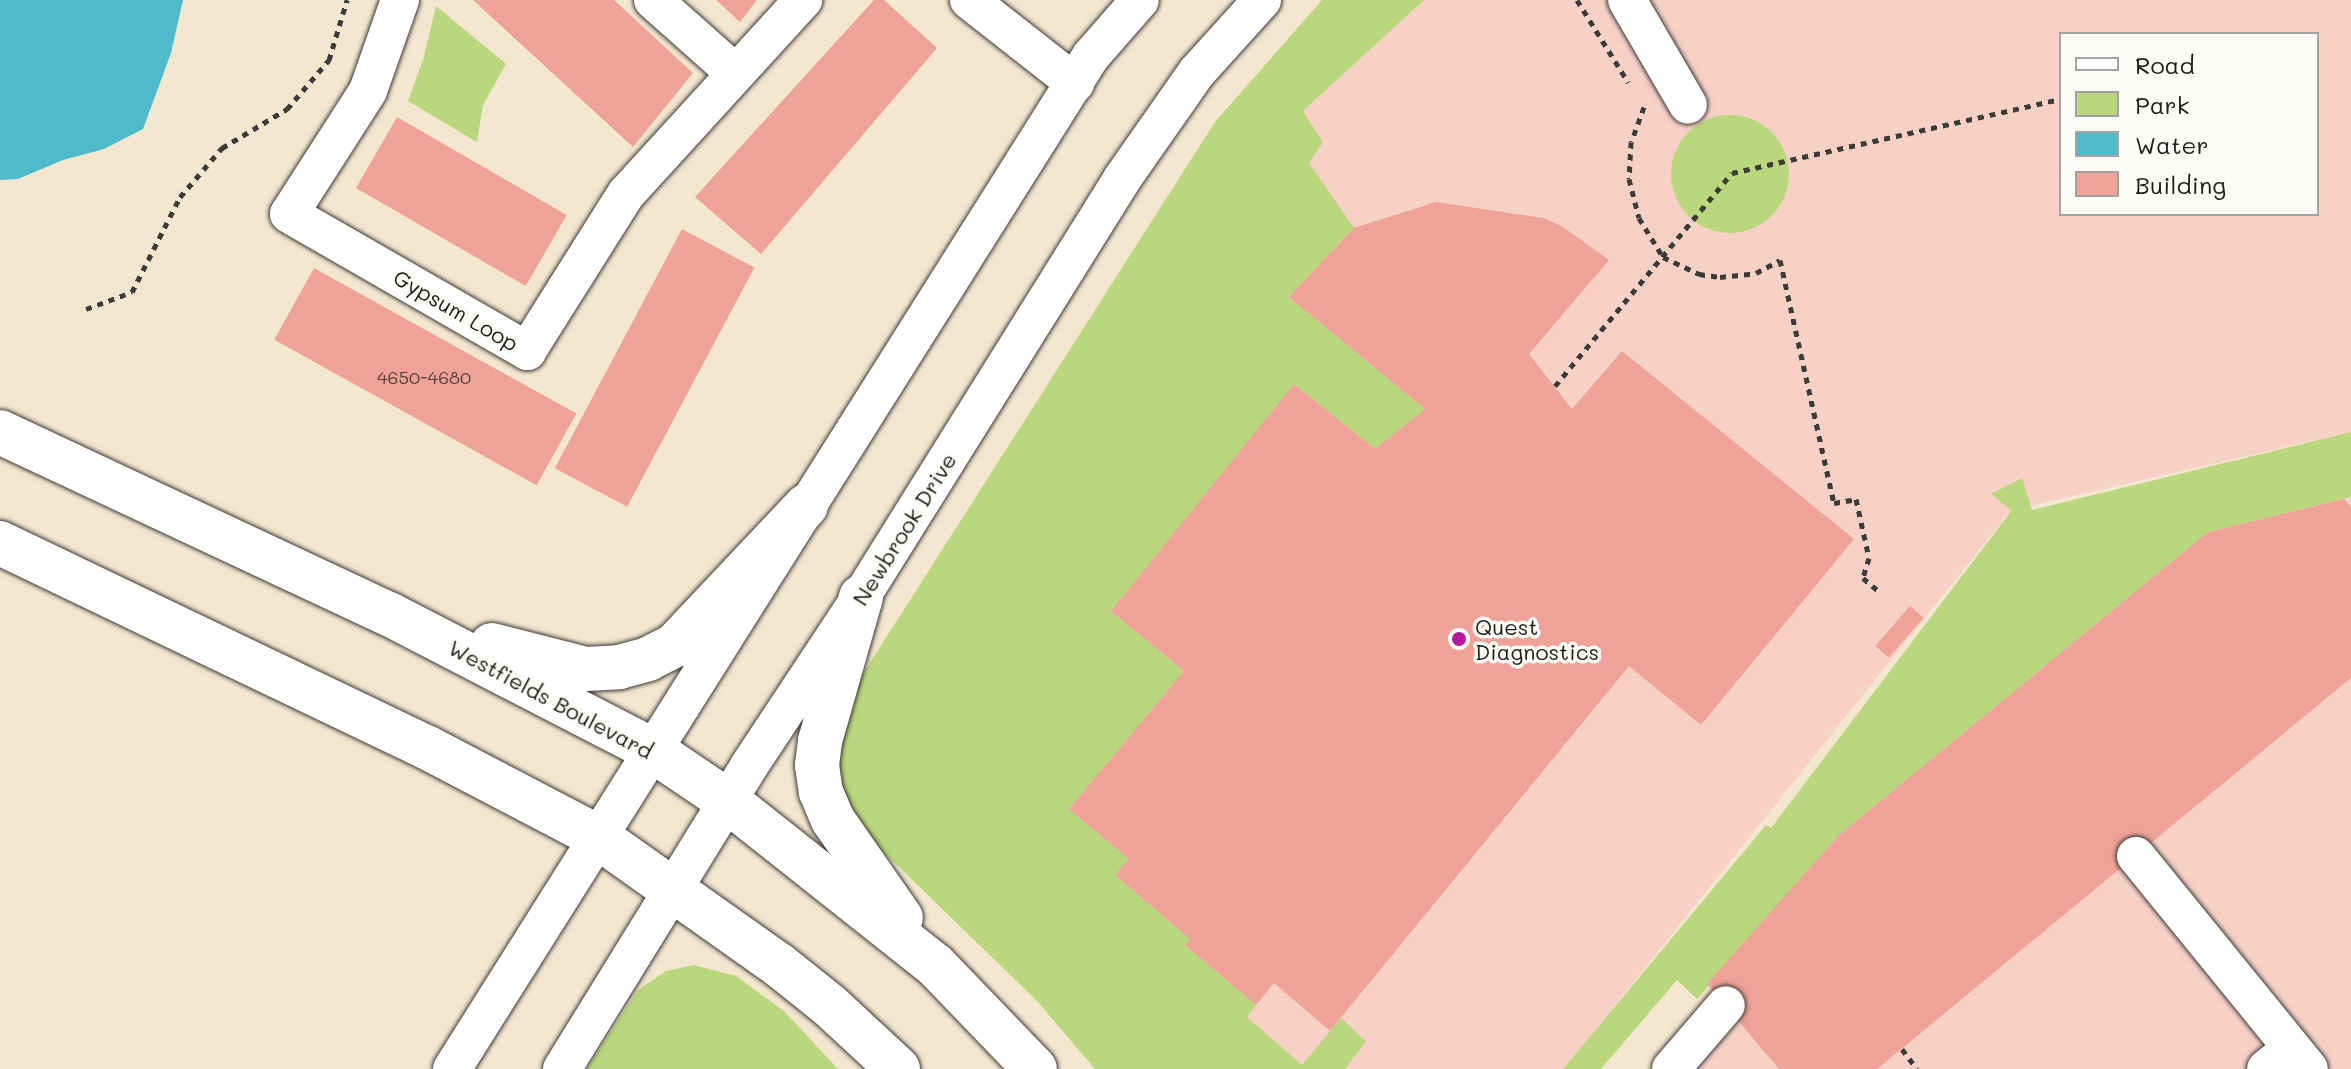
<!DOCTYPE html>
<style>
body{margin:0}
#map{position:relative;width:2351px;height:1069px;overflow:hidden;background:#f4e7cf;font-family:Mali,sans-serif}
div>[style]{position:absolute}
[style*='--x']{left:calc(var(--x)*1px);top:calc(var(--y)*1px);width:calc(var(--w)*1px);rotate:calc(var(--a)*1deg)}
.built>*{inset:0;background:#f7d1c6}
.green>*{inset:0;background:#bbd77d}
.round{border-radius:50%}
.water>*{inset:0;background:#4fbbca}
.building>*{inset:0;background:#efa298;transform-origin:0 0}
.path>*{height:5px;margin-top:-2.5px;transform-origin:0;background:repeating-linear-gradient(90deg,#3c3a37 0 6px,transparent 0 12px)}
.roads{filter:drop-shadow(0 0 2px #3c3a37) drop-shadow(0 0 2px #3c3a37)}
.minor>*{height:38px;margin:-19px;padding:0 19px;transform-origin:19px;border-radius:19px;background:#fff}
.major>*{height:44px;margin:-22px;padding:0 22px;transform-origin:22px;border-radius:22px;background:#fff}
.dots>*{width:22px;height:22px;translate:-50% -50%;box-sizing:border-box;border:4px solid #fdfcf7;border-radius:50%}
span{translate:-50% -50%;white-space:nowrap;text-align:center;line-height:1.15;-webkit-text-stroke:7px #fdfcf7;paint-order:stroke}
.number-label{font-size:18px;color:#513e3b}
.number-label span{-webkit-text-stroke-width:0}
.street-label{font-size:22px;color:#1c1c1c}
.poi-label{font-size:22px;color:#1c1c1c}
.left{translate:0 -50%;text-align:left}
.legend{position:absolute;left:2059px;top:32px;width:260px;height:184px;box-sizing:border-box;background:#fdfcf7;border:2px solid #a3a29f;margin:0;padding:10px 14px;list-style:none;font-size:24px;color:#1c1c1c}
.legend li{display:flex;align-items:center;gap:16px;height:40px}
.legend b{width:40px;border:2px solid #a3a29f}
</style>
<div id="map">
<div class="built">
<i style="clip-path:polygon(evenodd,1424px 0,2351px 0,2351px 432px,2011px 510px,1564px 1069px,1206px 1069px,915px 706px,1303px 111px,1424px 0,2061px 34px,2317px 34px,2317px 214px,2061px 214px,2061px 34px)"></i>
<i style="clip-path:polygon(2351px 497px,2351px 1069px,1653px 1069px,1838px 836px,2208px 532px)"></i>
</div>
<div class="green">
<i style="clip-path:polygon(1322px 0,1424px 0,1303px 111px,1323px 142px,1309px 163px,1354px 228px,1289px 297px,1425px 409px,1375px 449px,1295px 385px,1111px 611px,1184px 671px,1069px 809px,1129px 859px,1116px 876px,1190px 939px,1185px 945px,1256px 1005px,1247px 1017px,1302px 1065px,1341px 1018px,1366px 1041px,1345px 1069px,1095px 1069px,1037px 1001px,868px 837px,853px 817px,834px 769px,859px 680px,1215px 122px)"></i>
<i style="clip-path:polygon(436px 6px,506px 64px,483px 105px,477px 142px,408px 101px,423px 60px)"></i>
<i class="round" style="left:1671px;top:115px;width:118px;height:118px"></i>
<i style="clip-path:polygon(2351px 432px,2351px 497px,2208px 532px,1838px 836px,1697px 999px,1677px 980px,1601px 1069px,1563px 1069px,1766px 825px,1771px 828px,2009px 514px,2011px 510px,1991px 494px,2022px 478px,2032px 510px)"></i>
<i style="clip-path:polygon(694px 965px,736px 976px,784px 1011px,838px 1069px,587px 1069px,638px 990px,666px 971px)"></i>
</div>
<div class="water">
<i style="clip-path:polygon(0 0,183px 0,171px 53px,143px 129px,104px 149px,63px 160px,18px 179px,0 180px)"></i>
</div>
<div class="building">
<i style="clip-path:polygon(473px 0,614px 0,693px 73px,633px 147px)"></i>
<i style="clip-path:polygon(716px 0,757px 0,740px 22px)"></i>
<i style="clip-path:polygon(874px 0,884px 0,937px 48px,761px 254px,695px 197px)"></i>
<i style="left:397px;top:117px;width:196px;height:82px;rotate:30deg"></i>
<i style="clip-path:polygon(1436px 202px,1543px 218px,1563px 227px,1609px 260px,1529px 354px,1572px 409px,1622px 351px,1854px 539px,1701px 725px,1629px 666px,1330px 1031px,1274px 983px,1256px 1005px,1185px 945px,1190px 939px,1115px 875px,1129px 859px,1069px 809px,1184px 671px,1111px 611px,1294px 384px,1375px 449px,1425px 409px,1289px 297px,1354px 228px)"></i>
<i style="left:682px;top:229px;width:82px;height:271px;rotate:28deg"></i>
<i style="left:314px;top:268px;width:300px;height:82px;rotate:29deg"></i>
<i style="clip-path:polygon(2344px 499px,2351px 507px,2351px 678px,1877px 1069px,1779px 1069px,1707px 984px,1838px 836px,2208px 532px)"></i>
<i style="left:1910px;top:606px;width:18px;height:53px;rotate:41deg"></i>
</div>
<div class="path">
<i style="--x:1577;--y:0;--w:97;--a:58.1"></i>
<i style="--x:1644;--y:107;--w:37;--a:110"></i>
<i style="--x:1631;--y:142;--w:37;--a:93"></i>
<i style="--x:1629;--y:179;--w:40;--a:75.6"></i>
<i style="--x:1639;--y:218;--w:46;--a:58.4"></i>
<i style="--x:1663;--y:257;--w:40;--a:25"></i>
<i style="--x:1699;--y:274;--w:21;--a:8"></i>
<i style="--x:1720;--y:277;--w:36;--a:-6"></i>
<i style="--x:1756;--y:273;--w:27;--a:-28"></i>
<i style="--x:1780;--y:260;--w:249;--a:77.5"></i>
<i style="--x:1834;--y:503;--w:22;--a:-10"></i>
<i style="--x:1856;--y:499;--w:60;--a:77.6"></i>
<i style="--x:1869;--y:558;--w:21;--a:107"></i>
<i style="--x:1863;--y:578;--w:23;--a:40"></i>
<i style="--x:86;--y:309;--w:49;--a:-20.3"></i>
<i style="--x:132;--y:292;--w:106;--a:-63.2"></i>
<i style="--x:180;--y:197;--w:65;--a:-49.4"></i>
<i style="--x:222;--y:148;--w:76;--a:-31"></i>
<i style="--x:287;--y:109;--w:65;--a:-49.4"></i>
<i style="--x:329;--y:60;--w:63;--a:-73.3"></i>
<i style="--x:1555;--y:386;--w:277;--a:-50.3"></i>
<i style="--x:1732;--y:173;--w:337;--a:-12.7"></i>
<i style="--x:1902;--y:1049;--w:25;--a:53"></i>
</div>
<div class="roads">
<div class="minor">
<i style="--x:400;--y:0;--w:96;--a:109.4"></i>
<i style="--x:368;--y:91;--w:146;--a:122.7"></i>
<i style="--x:289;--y:214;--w:275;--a:29.9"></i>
<i style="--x:527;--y:351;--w:186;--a:-57.8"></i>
<i style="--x:626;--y:194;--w:263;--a:-47.6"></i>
<i style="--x:653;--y:0;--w:108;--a:41.6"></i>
<i style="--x:969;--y:0;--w:135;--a:38.1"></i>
<i style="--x:1627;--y:0;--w:121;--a:59.8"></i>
<i style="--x:2136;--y:856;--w:274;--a:50.9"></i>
<i style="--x:452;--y:1069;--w:1198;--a:-57.76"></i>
<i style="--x:1091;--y:56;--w:74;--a:-48.8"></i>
<i style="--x:562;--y:1069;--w:356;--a:-58.3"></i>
<i style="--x:749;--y:766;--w:203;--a:-56.5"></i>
<i style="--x:861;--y:597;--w:493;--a:-58"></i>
<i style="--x:1122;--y:179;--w:131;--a:-55"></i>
<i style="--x:1197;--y:72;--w:97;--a:-47.9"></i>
<i style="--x:1671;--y:1069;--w:84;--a:-49.3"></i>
<i style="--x:2266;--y:1069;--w:33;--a:-39"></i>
</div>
<div class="major">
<i style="--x:0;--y:432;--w:429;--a:25.1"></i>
<i style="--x:389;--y:614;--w:296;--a:27.3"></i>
<i style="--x:652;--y:750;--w:93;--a:34"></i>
<i style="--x:729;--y:802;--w:263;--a:38.4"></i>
<i style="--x:935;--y:965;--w:144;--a:46.1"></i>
<i style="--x:0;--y:543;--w:475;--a:25.6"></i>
<i style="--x:428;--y:748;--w:192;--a:27.6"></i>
<i style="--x:598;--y:837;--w:222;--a:35.3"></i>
<i style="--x:779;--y:965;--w:64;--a:38.7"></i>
<i style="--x:829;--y:1005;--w:94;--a:42.8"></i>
<i style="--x:861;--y:597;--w:150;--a:105.9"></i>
<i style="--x:820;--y:741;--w:24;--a:97"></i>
<i style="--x:817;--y:765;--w:27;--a:82"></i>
<i style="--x:821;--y:792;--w:30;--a:67"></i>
<i style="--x:833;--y:820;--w:119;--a:55.2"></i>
<i style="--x:492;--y:645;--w:97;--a:14.3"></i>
<i style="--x:586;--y:669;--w:33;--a:-3"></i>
<i style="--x:619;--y:667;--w:30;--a:-15"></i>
<i style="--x:648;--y:659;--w:30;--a:-27"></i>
<i style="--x:675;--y:645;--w:191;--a:-46.7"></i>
</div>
</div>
<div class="dots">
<i style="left:1459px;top:639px;background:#b5179e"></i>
</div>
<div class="number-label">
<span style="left:424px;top:377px">4650-4680</span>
</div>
<div class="street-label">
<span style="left:456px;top:310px;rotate:30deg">Gypsum Loop</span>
<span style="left:904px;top:529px;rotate:-58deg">Newbrook Drive</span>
<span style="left:551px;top:699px;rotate:28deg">Westfields Boulevard</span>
</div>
<div class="poi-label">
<span class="left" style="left:1475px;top:639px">Quest<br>Diagnostics</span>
</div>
<ul class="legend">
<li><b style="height:10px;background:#fff"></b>Road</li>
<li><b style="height:22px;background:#bbd77d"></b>Park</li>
<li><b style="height:22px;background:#4fbbca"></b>Water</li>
<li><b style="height:22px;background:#efa298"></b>Building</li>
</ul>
</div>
